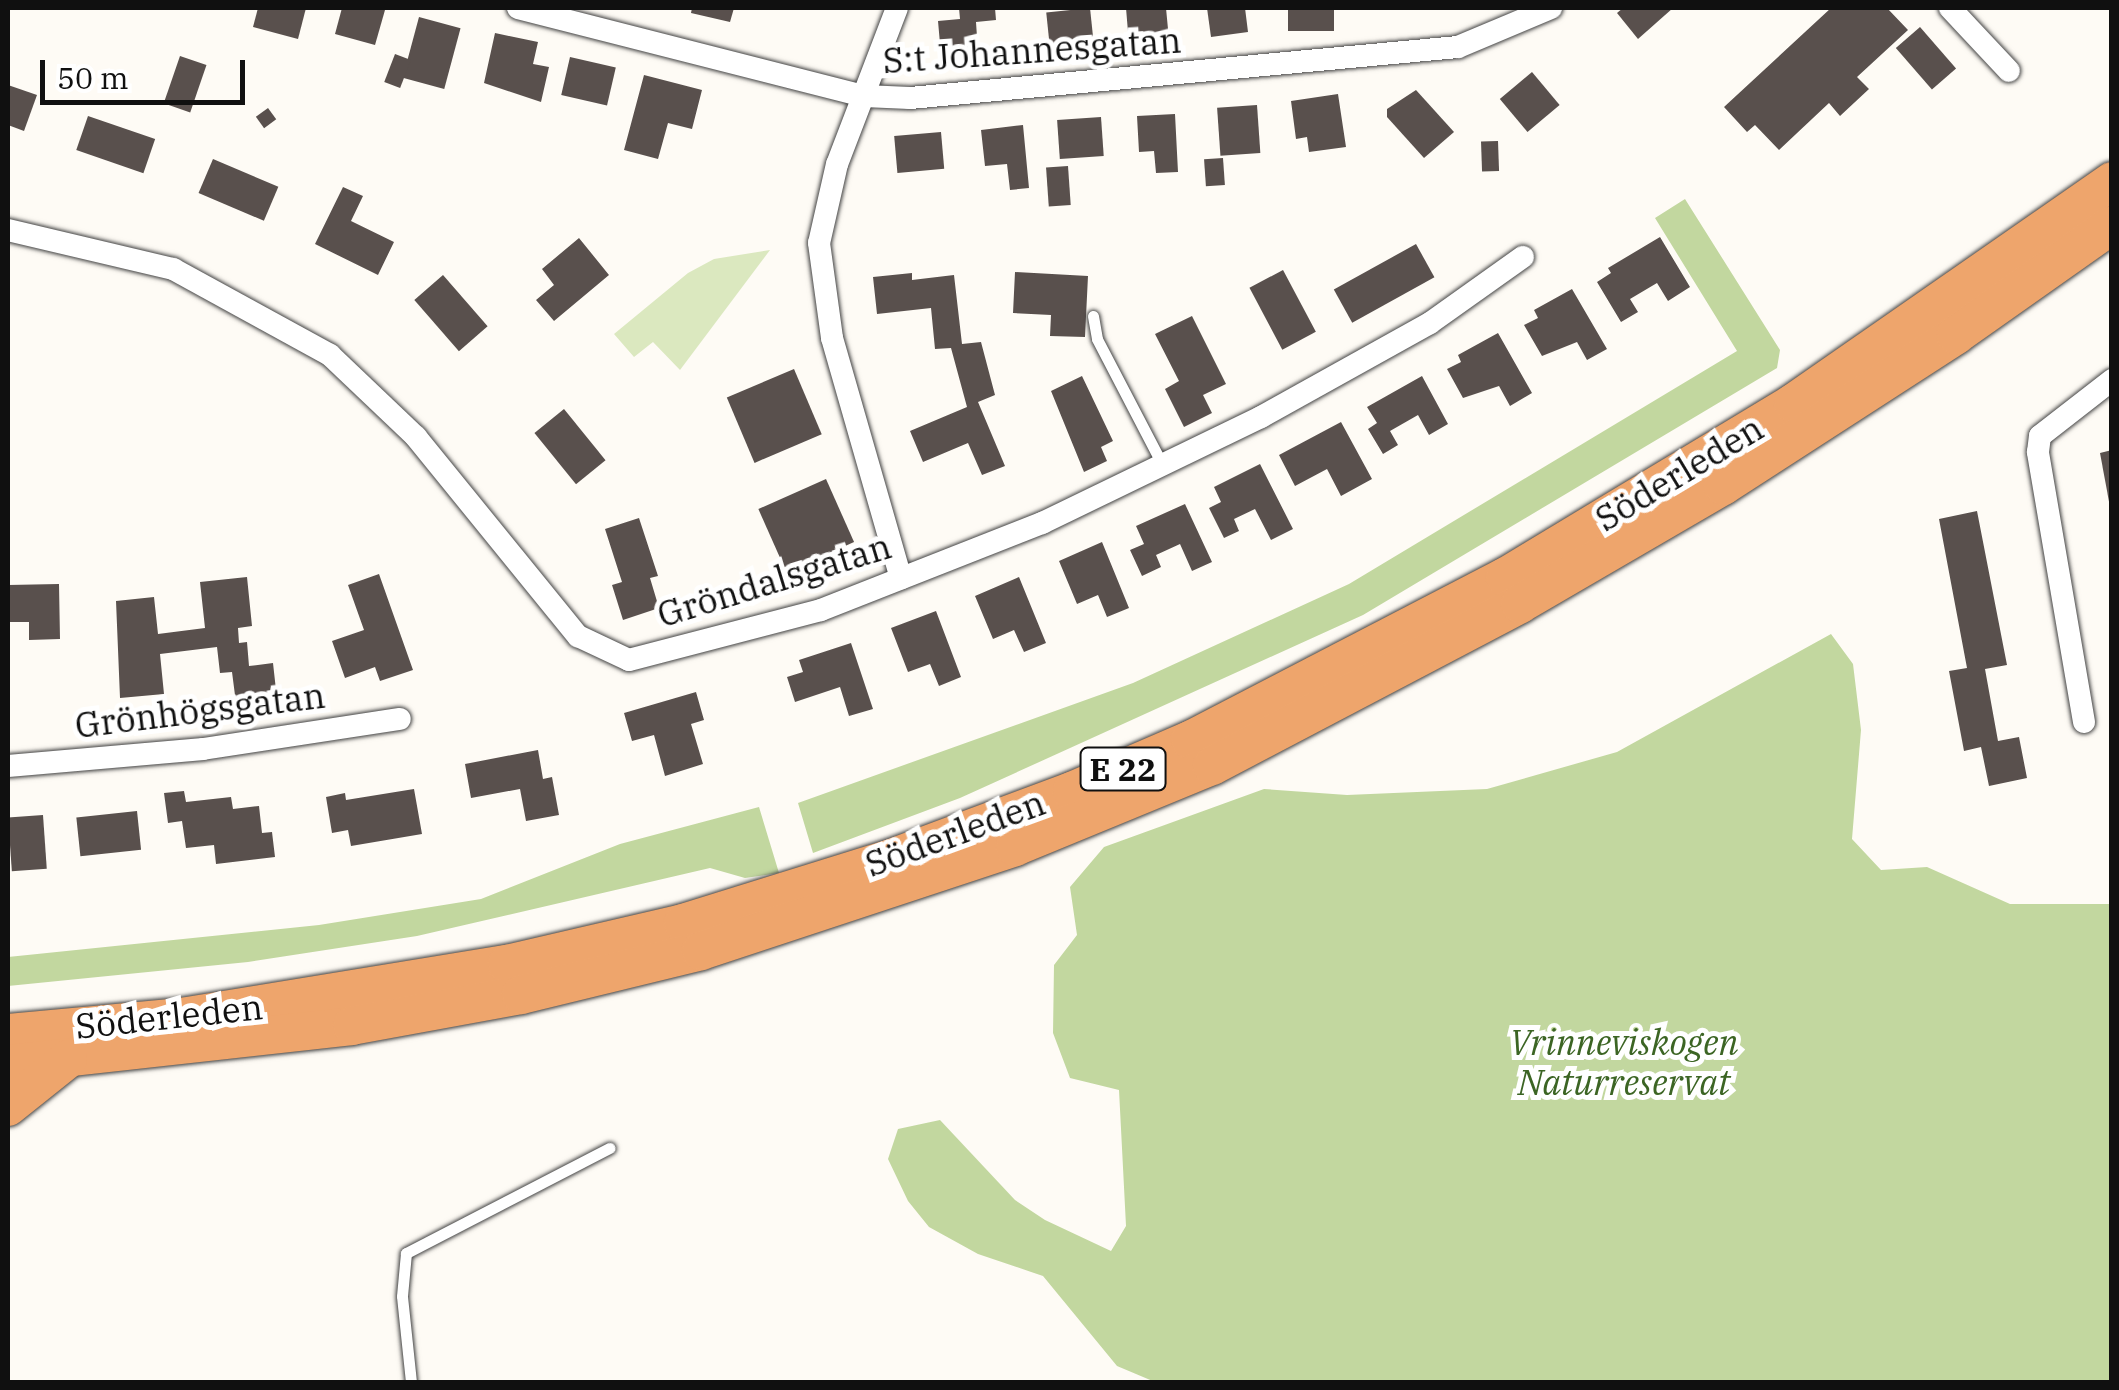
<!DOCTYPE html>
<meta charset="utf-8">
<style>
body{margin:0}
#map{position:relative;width:2119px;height:1390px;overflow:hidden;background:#fefbf5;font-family:"IBM Plex Serif",serif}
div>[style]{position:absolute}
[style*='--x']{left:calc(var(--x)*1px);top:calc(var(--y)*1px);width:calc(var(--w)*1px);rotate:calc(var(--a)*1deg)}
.green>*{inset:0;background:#dbe8bf}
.forest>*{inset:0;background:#c2d79f}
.building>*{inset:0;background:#59504d;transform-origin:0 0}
.roads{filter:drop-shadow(0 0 2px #434343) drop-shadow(0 0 2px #434343)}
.service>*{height:11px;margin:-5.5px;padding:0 5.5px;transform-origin:5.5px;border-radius:5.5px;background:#fff}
.minor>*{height:22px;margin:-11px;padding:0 11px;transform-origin:11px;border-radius:11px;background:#fff}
.trunk>*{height:38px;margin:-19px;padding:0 19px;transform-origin:19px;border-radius:19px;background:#eea56c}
span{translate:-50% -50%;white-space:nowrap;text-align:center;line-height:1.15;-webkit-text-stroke:10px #fff;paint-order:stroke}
.shield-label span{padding:2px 8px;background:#fff;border:2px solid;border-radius:8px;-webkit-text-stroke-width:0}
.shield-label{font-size:32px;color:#101010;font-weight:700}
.street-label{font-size:35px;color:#101010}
.park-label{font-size:35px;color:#3c6524;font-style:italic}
.frame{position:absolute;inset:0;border:10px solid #101010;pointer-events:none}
.scale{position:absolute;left:40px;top:60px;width:205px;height:45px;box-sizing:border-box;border:5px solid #101010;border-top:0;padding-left:12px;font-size:30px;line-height:35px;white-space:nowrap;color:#101010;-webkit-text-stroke:8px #fff;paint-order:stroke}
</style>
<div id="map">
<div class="green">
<i style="clip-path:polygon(770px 250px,680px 370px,653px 342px,634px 357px,614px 334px,688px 273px,714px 259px)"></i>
</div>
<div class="forest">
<i style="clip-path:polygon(1685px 199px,1780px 350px,1777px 368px,1363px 615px,960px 798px,813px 853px,798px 803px,1133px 683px,1349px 584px,1737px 351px,1655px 218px)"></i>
<i style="clip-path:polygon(1831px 634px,1853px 664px,1861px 730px,1852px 839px,1881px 870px,1927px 867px,2010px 904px,2111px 904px,2111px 1382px,1155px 1382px,1117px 1366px,1043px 1276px,978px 1254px,929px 1227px,908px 1201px,888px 1159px,898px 1129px,940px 1120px,1015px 1200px,1045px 1220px,1111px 1251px,1126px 1226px,1119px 1090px,1070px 1078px,1053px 1033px,1054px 965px,1077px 935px,1070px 887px,1104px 847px,1264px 789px,1347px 795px,1487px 789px,1617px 752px)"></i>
<i style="clip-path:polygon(759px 807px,779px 873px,745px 878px,710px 868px,417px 936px,248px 962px,8px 986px,8px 957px,319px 925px,481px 899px,620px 844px)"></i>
</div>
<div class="building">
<i style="clip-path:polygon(258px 8px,306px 8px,298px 39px,253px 27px)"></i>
<i style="clip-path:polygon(342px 8px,385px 10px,375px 45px,335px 34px)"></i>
<i style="clip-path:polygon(692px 8px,734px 8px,730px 22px,691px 13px)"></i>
<i style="clip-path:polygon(959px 8px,995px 8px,996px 20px,976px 22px,978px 52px,941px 55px,938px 21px,960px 19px)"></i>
<i style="left:1090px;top:8px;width:40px;height:44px;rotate:84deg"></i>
<i style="clip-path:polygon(1126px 8px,1166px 8px,1170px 50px,1144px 52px,1143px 43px,1129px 44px)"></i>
<i style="clip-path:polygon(1207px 8px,1245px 8px,1248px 32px,1211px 37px)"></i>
<i style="left:1288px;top:8px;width:46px;height:23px"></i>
<i style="clip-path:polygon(1623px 8px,1673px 8px,1638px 39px,1617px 13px)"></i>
<i style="clip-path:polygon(1831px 8px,1887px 8px,1908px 30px,1857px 77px,1869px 89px,1840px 116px,1829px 103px,1779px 150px,1755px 125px,1747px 132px,1724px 107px)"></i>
<i style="left:419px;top:17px;width:43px;height:63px;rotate:15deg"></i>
<i style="left:1920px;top:27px;width:55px;height:32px;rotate:49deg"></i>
<i style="clip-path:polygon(495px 33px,538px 42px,533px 64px,549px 67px,541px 102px,484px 83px)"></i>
<i style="left:395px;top:54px;width:17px;height:30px;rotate:21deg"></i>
<i style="left:180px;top:56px;width:28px;height:50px;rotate:19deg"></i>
<i style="left:570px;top:57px;width:47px;height:39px;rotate:13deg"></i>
<i style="left:1532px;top:72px;width:43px;height:42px;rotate:50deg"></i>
<i style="clip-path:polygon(644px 75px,702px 90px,692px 129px,668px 123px,658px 159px,624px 150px)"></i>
<i style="clip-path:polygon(8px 85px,37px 95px,24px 131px,8px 125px)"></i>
<i style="clip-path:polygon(1416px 90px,1454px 132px,1424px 158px,1387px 117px,1387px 109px)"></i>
<i style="clip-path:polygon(1338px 94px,1346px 147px,1309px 152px,1307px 137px,1296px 139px,1291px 101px)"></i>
<i style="left:1257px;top:105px;width:48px;height:40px;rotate:86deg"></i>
<i style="left:268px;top:108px;width:14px;height:15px;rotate:54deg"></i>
<i style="clip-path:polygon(1175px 114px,1178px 172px,1156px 173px,1154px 151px,1139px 152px,1137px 116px)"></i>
<i style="left:88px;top:116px;width:71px;height:36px;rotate:19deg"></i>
<i style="left:1101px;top:117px;width:39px;height:44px;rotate:86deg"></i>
<i style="clip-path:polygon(1023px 125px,1029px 188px,1010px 190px,1007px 164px,985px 166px,981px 130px)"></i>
<i style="left:941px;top:132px;width:37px;height:47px;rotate:85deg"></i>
<i style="left:1498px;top:141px;width:30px;height:17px;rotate:88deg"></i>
<i style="left:1223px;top:158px;width:27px;height:19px;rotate:86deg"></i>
<i style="left:213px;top:159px;width:71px;height:37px;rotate:23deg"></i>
<i style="left:1068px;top:166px;width:39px;height:22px;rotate:86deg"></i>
<i style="clip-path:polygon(343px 187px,363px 196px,351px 221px,394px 242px,378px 275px,315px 244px)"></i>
<i style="clip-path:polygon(1660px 237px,1690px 287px,1668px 301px,1657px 283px,1630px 299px,1638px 312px,1621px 322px,1597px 282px,1611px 273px,1608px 268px)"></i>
<i style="clip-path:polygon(579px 238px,609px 275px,554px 321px,536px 300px,554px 285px,542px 269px)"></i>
<i style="left:1416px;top:244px;width:38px;height:94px;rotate:61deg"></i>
<i style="left:1283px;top:270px;width:70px;height:38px;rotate:62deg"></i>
<i style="clip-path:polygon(1015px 272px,1088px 276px,1085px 337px,1050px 336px,1051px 315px,1013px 313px)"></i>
<i style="clip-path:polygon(912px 273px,912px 280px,954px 275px,962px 344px,981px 342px,995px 395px,978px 402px,1005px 466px,982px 475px,968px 443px,923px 462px,910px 431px,967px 407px,951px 348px,935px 349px,931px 308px,877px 314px,873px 277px)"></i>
<i style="left:443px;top:275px;width:68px;height:38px;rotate:49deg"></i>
<i style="clip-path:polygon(1572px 289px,1607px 349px,1587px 360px,1577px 342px,1542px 356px,1524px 325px,1538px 318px,1534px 310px)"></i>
<i style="clip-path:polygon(1192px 316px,1226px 384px,1203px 395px,1212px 413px,1184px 427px,1165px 389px,1179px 381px,1155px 334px)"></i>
<i style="clip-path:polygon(1498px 333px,1532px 393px,1510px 406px,1499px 386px,1463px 398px,1447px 369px,1461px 362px,1458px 355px)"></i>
<i style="left:794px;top:369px;width:71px;height:73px;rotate:67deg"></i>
<i style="clip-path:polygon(1082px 376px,1113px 441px,1101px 447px,1107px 461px,1084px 472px,1051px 391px)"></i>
<i style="clip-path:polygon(1422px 376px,1448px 424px,1429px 435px,1418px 415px,1390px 431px,1398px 445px,1383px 454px,1368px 429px,1377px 423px,1367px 407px)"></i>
<i style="left:564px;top:409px;width:66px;height:38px;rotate:51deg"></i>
<i style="clip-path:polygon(1341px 422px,1372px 479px,1341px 496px,1327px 469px,1295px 486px,1279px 455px)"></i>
<i style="clip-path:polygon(2112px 450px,2112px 506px,2110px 507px,2100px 453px)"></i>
<i style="clip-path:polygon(1260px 464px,1293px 529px,1271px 540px,1255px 509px,1234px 519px,1239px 531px,1224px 538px,1209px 508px,1221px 502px,1214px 487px)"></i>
<i style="left:826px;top:479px;width:69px;height:74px;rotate:66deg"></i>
<i style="clip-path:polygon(1185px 504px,1212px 562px,1192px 571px,1180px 544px,1156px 555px,1161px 567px,1142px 576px,1130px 550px,1144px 544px,1136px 526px)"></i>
<i style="clip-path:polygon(1977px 511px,2007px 665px,1985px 669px,1998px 741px,2019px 737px,2027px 778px,1989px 786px,1981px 747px,1964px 751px,1949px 671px,1967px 668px,1939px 519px)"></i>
<i style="clip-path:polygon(639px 518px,658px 576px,650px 578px,659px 608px,623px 620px,612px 585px,622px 582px,605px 529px)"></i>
<i style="clip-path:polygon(1102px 542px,1129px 608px,1107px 617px,1098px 595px,1077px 604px,1059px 561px)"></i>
<i style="clip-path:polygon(379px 574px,413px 670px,380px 681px,375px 667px,345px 678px,332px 641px,364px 630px,348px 585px)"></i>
<i style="clip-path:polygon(247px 577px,252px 626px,238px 628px,239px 643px,247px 642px,249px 666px,273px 663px,277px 699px,236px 703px,232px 672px,220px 673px,217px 647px,160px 654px,164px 694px,120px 698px,116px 601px,154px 597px,158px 634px,205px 628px,200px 582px)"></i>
<i style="clip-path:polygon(1019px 577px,1046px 643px,1024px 652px,1014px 630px,993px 639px,975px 596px)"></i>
<i style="clip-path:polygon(59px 584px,60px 639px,29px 640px,29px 622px,8px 622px,8px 585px)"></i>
<i style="clip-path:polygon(936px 611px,961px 677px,939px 686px,930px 664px,908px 672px,891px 628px)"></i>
<i style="clip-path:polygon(851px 643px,873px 709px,849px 716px,840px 687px,795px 702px,787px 677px,803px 672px,799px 660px)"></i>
<i style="clip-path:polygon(696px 692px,704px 720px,691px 724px,703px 764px,665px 776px,654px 735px,632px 741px,624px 713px)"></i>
<i style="clip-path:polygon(538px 750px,543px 779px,552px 777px,559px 815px,526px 821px,520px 789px,471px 798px,465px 764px)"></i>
<i style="clip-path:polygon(414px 789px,422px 834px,351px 846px,348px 830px,332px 833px,326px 797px,345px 793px,346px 800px)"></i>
<i style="clip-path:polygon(184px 791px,186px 802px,231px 797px,233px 809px,259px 806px,262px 833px,272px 832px,275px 857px,216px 864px,214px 845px,186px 848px,182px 821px,168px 823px,164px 793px)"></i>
<i style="left:137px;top:811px;width:39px;height:61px;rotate:84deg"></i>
<i style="left:43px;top:815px;width:54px;height:35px;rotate:86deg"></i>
</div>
<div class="roads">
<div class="service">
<i style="--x:1093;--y:316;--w:23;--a:80"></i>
<i style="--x:1097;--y:339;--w:143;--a:62.5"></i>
<i style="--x:411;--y:1382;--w:86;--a:-96"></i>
<i style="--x:402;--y:1296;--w:43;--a:-84.7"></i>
<i style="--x:406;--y:1253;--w:229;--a:-27.3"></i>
</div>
<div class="minor">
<i style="--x:518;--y:8;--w:357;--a:14.3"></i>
<i style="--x:864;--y:96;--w:46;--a:2.5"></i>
<i style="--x:910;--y:98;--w:550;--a:-5.32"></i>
<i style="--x:1458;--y:47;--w:101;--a:-22.8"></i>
<i style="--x:897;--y:8;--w:167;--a:111"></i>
<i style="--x:837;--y:164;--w:81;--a:102.8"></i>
<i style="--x:819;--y:243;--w:96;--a:82.2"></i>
<i style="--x:832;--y:338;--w:250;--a:74"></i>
<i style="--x:1950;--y:8;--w:86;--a:46.9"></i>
<i style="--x:8;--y:230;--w:170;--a:13.3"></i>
<i style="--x:173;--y:269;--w:179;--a:28.7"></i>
<i style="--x:330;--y:355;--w:119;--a:43.6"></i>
<i style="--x:416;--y:437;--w:257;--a:50.9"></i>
<i style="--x:578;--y:636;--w:56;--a:25.2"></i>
<i style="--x:629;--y:660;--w:198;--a:-14.6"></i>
<i style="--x:821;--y:610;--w:238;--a:-21.5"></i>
<i style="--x:1042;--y:523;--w:243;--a:-25.8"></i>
<i style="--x:1261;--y:417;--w:193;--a:-29.1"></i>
<i style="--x:1430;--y:323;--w:114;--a:-35.4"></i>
<i style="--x:2084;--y:722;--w:274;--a:-99.7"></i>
<i style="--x:2038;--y:452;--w:16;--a:-83"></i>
<i style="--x:2040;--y:436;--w:91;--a:-37.9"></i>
<i style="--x:8;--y:766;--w:196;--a:-5"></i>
<i style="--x:203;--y:749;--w:199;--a:-8.7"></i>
</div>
<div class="trunk">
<i style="--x:8;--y:1033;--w:175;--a:-5.3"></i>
<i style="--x:182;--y:1017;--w:329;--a:-9.3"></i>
<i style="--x:507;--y:964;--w:181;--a:-13.1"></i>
<i style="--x:683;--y:923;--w:216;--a:-17.3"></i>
<i style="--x:889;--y:859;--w:195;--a:-20.4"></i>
<i style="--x:1072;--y:791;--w:129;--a:-23.4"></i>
<i style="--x:1190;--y:740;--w:355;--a:-27.4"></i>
<i style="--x:1505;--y:577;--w:336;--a:-31.1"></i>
<i style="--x:1793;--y:403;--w:389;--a:-34.8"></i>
<i style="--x:8;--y:1064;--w:346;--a:-6.3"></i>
<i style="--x:352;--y:1026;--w:172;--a:-10.4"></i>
<i style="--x:521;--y:995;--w:185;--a:-13.7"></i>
<i style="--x:701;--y:951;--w:331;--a:-18.3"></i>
<i style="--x:1015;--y:847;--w:213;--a:-22.4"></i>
<i style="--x:1212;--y:766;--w:348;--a:-27.7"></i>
<i style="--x:1520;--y:604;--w:235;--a:-30.2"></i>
<i style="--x:1723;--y:486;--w:278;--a:-32.9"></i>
<i style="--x:1956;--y:335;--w:191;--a:-35.2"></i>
<i style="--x:8;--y:1107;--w:77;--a:-38.7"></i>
</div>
</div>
<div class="shield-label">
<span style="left:1123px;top:769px">E 22</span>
</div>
<div class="street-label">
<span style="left:1032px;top:50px;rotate:-4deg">S:t Johannesgatan</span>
<span style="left:1679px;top:473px;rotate:-31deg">Söderleden</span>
<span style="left:774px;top:580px;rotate:-17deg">Gröndalsgatan</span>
<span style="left:200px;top:710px;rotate:-7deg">Grönhögsgatan</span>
<span style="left:955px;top:833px;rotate:-20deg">Söderleden</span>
<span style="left:169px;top:1016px;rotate:-6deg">Söderleden</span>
</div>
<div class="park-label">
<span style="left:1624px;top:1062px">Vrinneviskogen<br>Naturreservat</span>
</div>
<div class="frame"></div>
<div class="scale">50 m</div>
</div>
